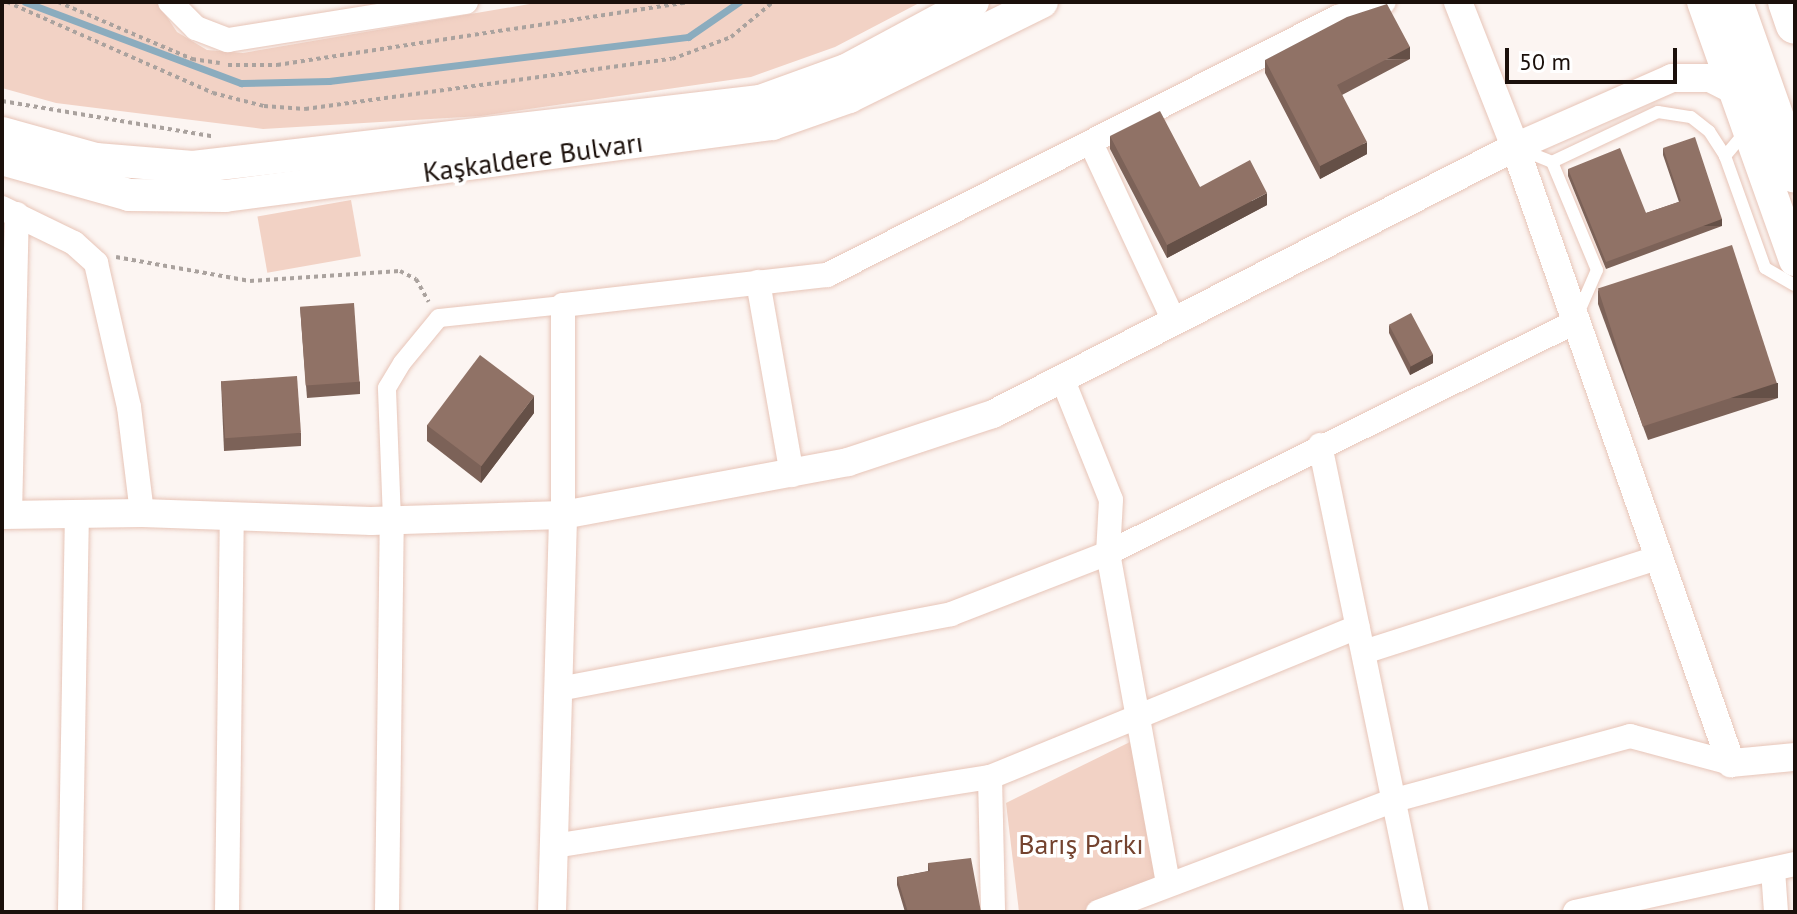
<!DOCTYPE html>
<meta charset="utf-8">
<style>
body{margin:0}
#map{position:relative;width:1797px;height:914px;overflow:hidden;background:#fcf5f2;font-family:"PT Sans",sans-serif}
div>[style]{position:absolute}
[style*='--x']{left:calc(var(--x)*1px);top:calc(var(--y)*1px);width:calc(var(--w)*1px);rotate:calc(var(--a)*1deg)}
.green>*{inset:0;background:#f2d2c5;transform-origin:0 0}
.stream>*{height:7px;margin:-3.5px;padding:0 3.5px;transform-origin:3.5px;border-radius:3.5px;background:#8bacbe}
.path>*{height:4px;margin-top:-2px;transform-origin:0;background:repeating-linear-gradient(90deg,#aaa29e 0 4px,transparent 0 8px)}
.roads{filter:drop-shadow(0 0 2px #e7c5b8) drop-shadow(0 0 2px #e7c5b8)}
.service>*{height:12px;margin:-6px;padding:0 6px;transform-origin:6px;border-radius:6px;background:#fff}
.pedestrian>*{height:18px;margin:-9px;padding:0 9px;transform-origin:9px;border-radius:9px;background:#fff}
.minor>*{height:24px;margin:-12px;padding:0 12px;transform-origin:12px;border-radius:12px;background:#fff}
.tertiary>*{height:28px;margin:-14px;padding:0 14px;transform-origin:14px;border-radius:14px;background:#fff}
.secondary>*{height:32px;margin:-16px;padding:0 16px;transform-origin:16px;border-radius:16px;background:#fff}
.trunk>*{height:38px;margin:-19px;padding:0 19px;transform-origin:19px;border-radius:19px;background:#fff}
.wall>*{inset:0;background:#7c6258}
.shaded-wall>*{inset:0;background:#655047;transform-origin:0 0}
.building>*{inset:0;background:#907266;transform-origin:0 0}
span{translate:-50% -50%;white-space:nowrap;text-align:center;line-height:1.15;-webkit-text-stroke:7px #fff;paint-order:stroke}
.street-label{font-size:28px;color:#1b100b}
.park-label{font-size:28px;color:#74432f}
.frame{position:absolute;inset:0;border:4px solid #1b100b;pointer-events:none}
.scale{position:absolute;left:1505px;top:48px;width:172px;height:36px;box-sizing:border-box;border:4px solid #1b100b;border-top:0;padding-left:10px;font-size:24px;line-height:28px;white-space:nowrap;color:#1b100b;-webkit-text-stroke:6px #fff;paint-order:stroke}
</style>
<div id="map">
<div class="green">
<i style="clip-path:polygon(2px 2px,157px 2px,177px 32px,207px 50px,243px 53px,541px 2px,921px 2px,835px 47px,751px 77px,481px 116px,263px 129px,56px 103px,2px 88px)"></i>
<i style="left:351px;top:200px;width:57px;height:95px;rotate:80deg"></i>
<i style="clip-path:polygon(1132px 741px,1159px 888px,1098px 912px,1019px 912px,1006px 803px)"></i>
</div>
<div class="stream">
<i style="--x:25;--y:2;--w:231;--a:20.6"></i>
<i style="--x:241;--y:83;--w:88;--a:-1.3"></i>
<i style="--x:329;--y:81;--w:362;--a:-7"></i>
<i style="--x:688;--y:37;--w:62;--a:-34.5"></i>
</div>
<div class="path">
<i style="--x:7;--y:2;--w:225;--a:23.8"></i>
<i style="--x:213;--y:93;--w:53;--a:14.3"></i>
<i style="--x:264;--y:106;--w:41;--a:4.2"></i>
<i style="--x:305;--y:109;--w:370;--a:-7.8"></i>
<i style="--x:672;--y:59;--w:63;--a:-20.4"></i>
<i style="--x:731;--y:37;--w:55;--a:-39.8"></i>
<i style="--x:58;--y:2;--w:146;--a:23"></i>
<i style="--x:192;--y:59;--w:28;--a:8"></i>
<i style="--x:228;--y:65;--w:49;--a:0"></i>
<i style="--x:277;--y:65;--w:417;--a:-8.7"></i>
<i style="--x:2;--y:101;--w:213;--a:9.5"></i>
<i style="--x:116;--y:257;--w:136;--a:10.2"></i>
<i style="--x:250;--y:281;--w:150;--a:-3.8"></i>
<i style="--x:400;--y:271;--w:18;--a:27"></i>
<i style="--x:416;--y:279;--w:26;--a:61"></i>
</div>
<div class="roads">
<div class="service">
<i style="--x:1746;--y:131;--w:33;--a:130"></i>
<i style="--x:1725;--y:156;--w:119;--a:70.3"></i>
<i style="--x:1765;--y:268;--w:34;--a:30"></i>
<i style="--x:1520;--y:149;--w:35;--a:22"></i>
<i style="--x:1552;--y:162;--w:117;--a:67.4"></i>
<i style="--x:1597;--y:270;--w:50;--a:113.5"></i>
<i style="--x:1552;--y:162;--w:117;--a:-25.3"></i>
<i style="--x:1658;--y:112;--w:33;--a:9"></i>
<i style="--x:1691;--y:117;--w:23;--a:38"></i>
<i style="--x:1709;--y:131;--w:30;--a:57"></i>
</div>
<div class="pedestrian">
<i style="--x:392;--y:520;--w:132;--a:-92.2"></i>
<i style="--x:387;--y:388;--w:29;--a:-59"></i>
<i style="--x:402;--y:363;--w:58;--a:-50.6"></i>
<i style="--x:439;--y:318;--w:125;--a:-6"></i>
</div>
<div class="minor">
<i style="--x:170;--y:2;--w:37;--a:45"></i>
<i style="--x:196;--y:28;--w:34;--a:21"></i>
<i style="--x:228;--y:40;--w:241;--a:-9.1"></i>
<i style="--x:1091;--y:143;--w:196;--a:65"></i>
<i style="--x:2;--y:208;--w:80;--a:25.9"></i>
<i style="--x:74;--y:243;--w:30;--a:42"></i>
<i style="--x:96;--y:263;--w:148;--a:77.1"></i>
<i style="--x:129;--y:407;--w:107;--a:83"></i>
<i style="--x:758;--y:282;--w:196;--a:80"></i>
<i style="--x:1062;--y:378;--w:131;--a:68.1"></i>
<i style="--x:1111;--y:500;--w:53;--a:93.2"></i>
<i style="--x:1108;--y:553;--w:336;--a:79.7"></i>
<i style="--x:1320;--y:445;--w:477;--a:78.3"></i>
<i style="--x:10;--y:515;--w:301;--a:-88.7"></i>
<i style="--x:563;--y:515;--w:210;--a:-90"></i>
<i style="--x:563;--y:305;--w:266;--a:-6.5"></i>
<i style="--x:827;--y:275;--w:572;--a:-26.79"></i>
<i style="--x:1338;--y:17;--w:48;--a:-18.1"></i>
<i style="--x:1364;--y:652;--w:307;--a:-17.8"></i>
<i style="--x:559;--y:689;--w:399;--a:-10.8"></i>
<i style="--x:951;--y:614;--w:168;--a:-21.2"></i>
<i style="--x:1108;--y:553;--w:521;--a:-26.32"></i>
<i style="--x:990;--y:777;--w:135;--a:88.7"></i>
<i style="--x:554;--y:846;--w:441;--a:-9"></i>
<i style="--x:990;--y:777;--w:397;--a:-22.2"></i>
<i style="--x:1773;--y:870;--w:42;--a:85.9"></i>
<i style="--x:70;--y:912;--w:397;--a:-89"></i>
<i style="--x:227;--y:912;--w:394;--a:-89.3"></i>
<i style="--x:387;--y:912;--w:392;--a:-89.3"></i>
<i style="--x:1098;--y:912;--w:317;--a:-20.7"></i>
<i style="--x:1395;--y:800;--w:244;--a:-15.2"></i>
<i style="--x:1630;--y:736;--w:105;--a:15"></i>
<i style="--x:1575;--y:912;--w:225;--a:-12.3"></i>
</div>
<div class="tertiary">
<i style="--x:1458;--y:2;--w:156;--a:68.5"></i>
<i style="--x:1515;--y:147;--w:171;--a:-23.7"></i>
<i style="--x:1672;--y:78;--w:38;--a:0"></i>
<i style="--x:1710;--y:78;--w:27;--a:27"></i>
<i style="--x:2;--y:515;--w:140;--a:-0.8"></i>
<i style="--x:142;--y:513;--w:229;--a:2"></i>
<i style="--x:371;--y:521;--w:192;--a:-1.8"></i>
<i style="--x:563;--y:515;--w:290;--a:-10.5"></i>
<i style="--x:848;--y:462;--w:153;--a:-18.3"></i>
<i style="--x:993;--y:414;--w:586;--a:-27.09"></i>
<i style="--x:1515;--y:147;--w:653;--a:70.68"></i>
<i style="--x:1731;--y:763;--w:64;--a:-5.4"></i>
<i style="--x:552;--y:912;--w:397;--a:-88.4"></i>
</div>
<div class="secondary">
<i style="--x:1703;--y:2;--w:274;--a:70.4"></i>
<i style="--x:2;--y:133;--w:98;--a:15.5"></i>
<i style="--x:96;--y:159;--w:97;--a:4.7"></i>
<i style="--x:193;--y:167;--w:571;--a:-6.64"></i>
<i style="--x:760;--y:101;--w:91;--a:-19.8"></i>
<i style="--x:846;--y:70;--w:144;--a:-28.2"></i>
<i style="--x:2;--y:159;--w:132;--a:15.8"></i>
<i style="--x:129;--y:195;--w:96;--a:0.6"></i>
<i style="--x:225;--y:196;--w:552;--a:-7.5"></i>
<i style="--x:772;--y:124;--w:82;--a:-19.3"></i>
<i style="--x:849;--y:97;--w:215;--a:-26.2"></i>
</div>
<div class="trunk">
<i style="--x:1734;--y:2;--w:182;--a:70.5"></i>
<i style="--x:1787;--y:2;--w:24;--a:71"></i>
</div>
</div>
<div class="wall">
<i style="clip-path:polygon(1410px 59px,1342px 95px,1367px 154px,1320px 179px,1265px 73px,1265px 60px)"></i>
<i style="clip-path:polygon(1110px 136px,1200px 187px,1267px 205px,1167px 258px,1110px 149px)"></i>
<i style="clip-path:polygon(1663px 148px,1722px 226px,1606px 269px,1568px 176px,1568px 169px,1646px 213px,1679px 202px,1663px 155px)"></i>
<i style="clip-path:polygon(1598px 290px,1778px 398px,1648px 440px,1598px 304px)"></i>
<i style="clip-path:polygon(300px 307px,360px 382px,360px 394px,307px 398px)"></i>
<i style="clip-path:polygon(1389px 325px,1433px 363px,1410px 375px,1389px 333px)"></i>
<i style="clip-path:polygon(221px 381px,301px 433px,301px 446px,224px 451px)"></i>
<i style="clip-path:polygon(534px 413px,481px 483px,427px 441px,427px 425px)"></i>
<i style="clip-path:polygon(928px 863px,981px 912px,905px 912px,897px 885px,897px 877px,928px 871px)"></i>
</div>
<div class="shaded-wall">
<i style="left:1410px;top:47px;width:12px;height:82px;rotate:90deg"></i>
<i style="clip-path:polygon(1367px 142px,1367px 154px,1320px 179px,1320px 166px)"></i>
<i style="clip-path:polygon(1267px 193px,1267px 205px,1167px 258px,1167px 245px)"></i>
<i style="left:1722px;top:219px;width:7px;height:124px;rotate:90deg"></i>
<i style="clip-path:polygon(1433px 354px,1433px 363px,1410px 375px,1410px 367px)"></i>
<i style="left:1778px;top:383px;width:15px;height:137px;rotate:90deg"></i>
<i style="clip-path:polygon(534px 396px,534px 413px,481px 483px,481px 466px)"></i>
</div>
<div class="building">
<i style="clip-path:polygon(1387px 4px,1410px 47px,1337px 85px,1367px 142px,1320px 166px,1265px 60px,1347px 17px)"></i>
<i style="clip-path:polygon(1160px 111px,1200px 187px,1250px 160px,1267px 193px,1167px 245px,1110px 136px)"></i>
<i style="clip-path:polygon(1695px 137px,1722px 219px,1606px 262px,1568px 169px,1620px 148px,1646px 213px,1681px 201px,1663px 148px)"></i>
<i style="left:1732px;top:245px;width:145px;height:141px;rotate:72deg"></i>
<i style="left:354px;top:303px;width:79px;height:54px;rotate:86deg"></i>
<i style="left:1411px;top:313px;width:47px;height:25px;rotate:62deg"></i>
<i style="left:480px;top:355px;width:68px;height:88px;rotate:37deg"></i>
<i style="left:297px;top:376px;width:57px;height:76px;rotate:86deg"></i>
<i style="clip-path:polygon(971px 858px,981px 912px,908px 912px,897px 877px,930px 871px,928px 863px)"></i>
</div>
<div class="street-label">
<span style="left:533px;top:157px;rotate:-8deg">Kaşkaldere Bulvarı</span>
</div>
<div class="park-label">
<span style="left:1081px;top:844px">Barış Parkı</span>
</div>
<div class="frame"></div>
<div class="scale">50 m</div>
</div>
